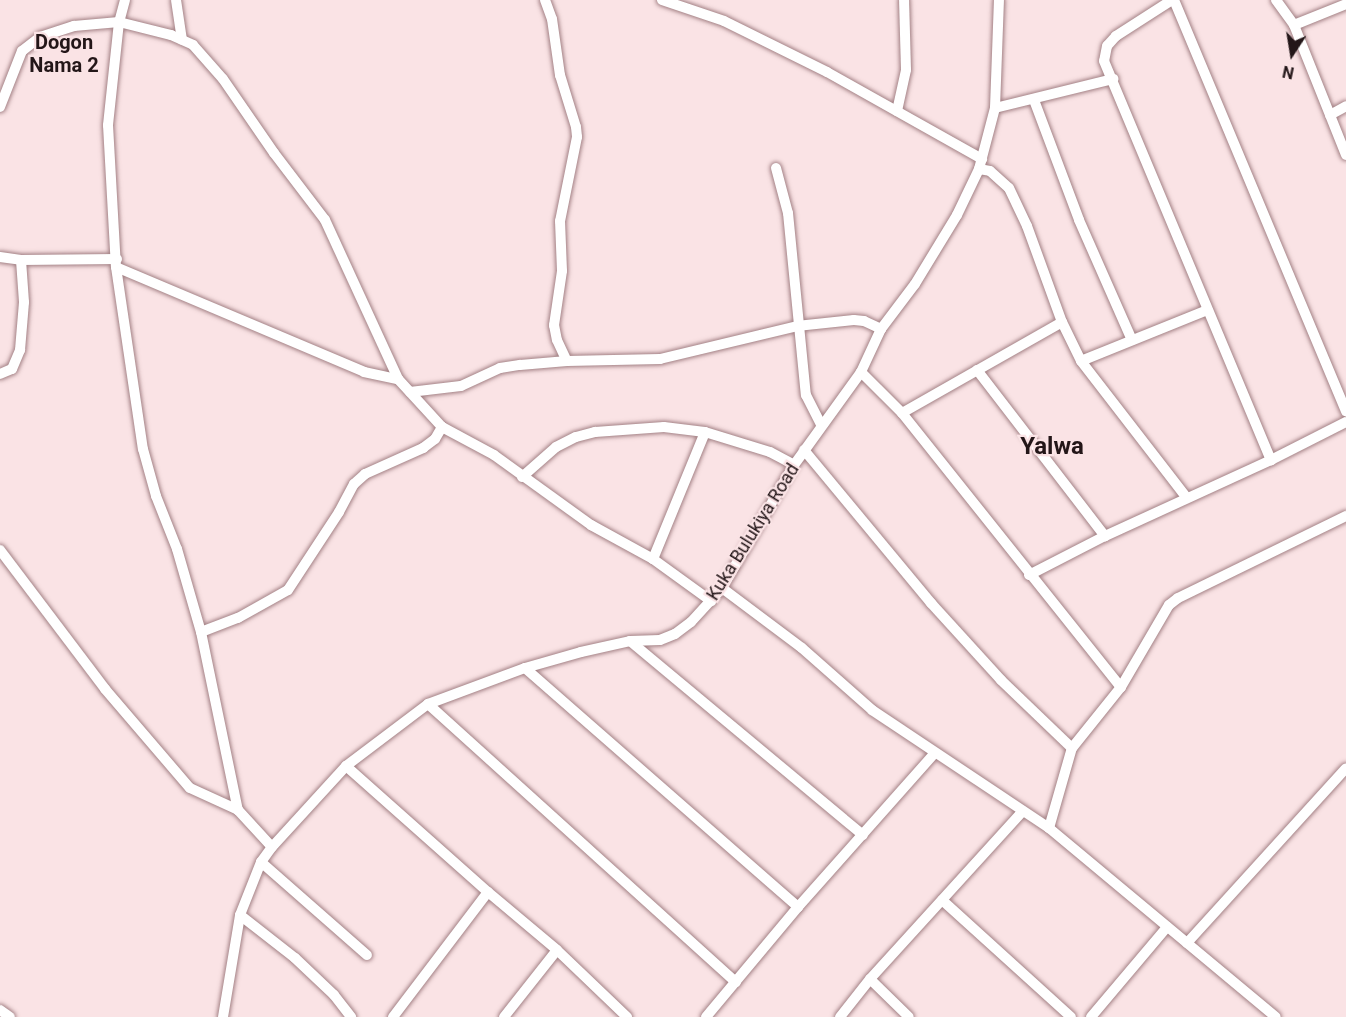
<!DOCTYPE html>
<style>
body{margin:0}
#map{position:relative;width:1346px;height:1017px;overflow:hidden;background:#fae3e5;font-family:Roboto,sans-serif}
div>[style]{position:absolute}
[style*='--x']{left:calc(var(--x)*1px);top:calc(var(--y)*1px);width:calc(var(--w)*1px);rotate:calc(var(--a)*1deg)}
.roads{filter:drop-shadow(0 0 2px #a38185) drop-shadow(0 0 2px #a38185)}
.street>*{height:10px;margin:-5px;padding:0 5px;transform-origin:5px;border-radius:5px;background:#fff}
span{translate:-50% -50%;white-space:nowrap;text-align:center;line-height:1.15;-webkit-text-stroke:4.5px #fae3e5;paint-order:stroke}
.street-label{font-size:18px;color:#231618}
.neighbourhood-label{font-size:20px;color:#231618;font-weight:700}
.district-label{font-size:24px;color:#231618;font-weight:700}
.north{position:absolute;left:1262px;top:24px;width:60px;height:60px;-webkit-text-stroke:4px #fae3e5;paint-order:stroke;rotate:192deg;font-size:16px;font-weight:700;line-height:24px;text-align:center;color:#231618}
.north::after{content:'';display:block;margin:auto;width:21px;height:27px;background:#231618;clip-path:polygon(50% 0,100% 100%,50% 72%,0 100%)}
</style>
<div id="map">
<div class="roads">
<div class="street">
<i style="--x:125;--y:0;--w:23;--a:105"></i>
<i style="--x:119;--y:22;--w:104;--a:96.1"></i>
<i style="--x:108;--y:125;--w:142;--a:86.8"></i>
<i style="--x:116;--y:267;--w:184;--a:81.6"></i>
<i style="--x:143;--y:449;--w:49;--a:74.5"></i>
<i style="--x:156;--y:496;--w:57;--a:68.4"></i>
<i style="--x:177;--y:549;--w:86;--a:73.9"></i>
<i style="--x:201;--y:632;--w:182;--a:78.3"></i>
<i style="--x:238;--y:810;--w:50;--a:47.4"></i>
<i style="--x:176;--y:0;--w:40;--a:81.5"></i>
<i style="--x:545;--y:0;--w:20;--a:70"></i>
<i style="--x:552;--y:19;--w:57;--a:81.9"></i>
<i style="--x:560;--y:75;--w:54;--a:72.9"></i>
<i style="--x:576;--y:127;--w:10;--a:84"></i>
<i style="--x:577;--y:137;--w:86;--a:101.4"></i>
<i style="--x:560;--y:221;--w:50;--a:87.7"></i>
<i style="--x:562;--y:271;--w:55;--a:98.4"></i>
<i style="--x:554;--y:325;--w:15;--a:79"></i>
<i style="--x:557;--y:340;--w:23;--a:65"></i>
<i style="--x:662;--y:0;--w:65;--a:18.7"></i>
<i style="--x:724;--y:21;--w:115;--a:26.3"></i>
<i style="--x:827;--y:72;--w:178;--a:29.3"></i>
<i style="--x:1172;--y:0;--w:67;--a:147.3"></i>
<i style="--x:1116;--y:36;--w:13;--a:132"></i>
<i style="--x:1107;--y:46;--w:15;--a:101"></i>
<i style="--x:1104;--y:61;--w:433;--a:67.3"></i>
<i style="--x:1174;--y:0;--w:446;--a:67.3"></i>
<i style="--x:1276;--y:0;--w:31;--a:54"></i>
<i style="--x:1294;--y:25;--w:140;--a:68.2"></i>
<i style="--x:1294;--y:25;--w:56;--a:-22"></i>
<i style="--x:1034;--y:100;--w:128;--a:69.4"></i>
<i style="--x:1079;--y:220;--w:131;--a:66.2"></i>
<i style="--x:0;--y:107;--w:60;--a:-68.6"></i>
<i style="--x:22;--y:51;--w:23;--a:-38"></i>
<i style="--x:40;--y:37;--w:36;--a:-18"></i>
<i style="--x:74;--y:26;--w:45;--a:-5.1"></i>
<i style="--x:119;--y:22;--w:54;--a:14"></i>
<i style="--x:171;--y:35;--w:24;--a:24"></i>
<i style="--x:193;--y:45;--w:45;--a:48.6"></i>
<i style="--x:223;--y:79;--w:90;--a:55.4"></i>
<i style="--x:274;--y:153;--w:84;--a:52.7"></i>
<i style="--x:325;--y:220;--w:175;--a:65.3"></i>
<i style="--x:398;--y:379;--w:65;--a:47.5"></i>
<i style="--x:442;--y:427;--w:59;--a:28.3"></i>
<i style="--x:494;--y:455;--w:120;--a:35.8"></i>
<i style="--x:591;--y:525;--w:71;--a:28.7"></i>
<i style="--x:653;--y:559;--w:72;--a:35.9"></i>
<i style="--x:995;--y:108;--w:122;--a:-13.8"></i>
<i style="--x:897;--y:111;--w:42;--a:-77.6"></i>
<i style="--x:906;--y:70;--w:70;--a:-91.6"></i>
<i style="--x:1330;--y:115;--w:18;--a:-29"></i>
<i style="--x:776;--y:168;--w:47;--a:75.1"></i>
<i style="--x:788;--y:213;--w:183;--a:84.4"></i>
<i style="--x:806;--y:395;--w:33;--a:63"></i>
<i style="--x:979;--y:169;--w:11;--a:10"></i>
<i style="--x:990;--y:171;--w:25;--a:42"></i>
<i style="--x:1009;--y:188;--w:42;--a:64.7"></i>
<i style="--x:1027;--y:226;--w:102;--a:70"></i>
<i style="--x:1062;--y:322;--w:43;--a:64"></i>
<i style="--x:1081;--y:361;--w:173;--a:52.3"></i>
<i style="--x:0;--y:257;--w:21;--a:8"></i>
<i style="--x:21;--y:260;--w:96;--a:-0.6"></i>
<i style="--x:116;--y:267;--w:269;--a:22.9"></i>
<i style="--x:364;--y:372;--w:35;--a:12"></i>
<i style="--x:1081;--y:361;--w:136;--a:-22"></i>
<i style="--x:977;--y:370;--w:210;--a:52.4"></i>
<i style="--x:861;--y:372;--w:58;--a:45"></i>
<i style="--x:902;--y:413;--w:351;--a:51.4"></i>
<i style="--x:0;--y:374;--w:13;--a:-23"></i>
<i style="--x:12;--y:369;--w:21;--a:-67"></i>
<i style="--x:20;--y:350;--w:48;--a:-85.2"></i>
<i style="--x:24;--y:302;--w:42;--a:-94.1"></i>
<i style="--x:410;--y:392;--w:51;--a:-6.7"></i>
<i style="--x:461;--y:386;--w:43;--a:-24.8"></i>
<i style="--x:500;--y:368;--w:20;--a:-9"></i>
<i style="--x:520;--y:365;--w:47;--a:-4.9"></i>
<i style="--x:567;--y:361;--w:93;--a:-1.2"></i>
<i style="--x:660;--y:359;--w:141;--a:-13.5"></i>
<i style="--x:797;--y:326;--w:57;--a:-6"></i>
<i style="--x:854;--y:320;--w:10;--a:6"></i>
<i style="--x:864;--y:321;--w:19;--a:25"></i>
<i style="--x:902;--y:413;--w:184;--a:-29.6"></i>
<i style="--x:804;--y:450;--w:199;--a:50.3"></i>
<i style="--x:931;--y:603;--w:104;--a:47.7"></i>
<i style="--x:1001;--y:680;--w:98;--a:43.8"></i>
<i style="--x:522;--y:477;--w:45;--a:-41.4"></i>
<i style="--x:556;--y:447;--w:22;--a:-27"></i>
<i style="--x:576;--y:437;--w:20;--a:-15"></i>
<i style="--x:595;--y:432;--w:69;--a:-4.1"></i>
<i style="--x:664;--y:427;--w:41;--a:7"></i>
<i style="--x:705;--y:432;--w:68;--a:17.1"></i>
<i style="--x:770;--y:452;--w:27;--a:28"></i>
<i style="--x:0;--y:550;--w:174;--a:52.9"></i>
<i style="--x:105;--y:689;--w:130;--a:49.4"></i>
<i style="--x:190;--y:788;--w:53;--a:24.6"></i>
<i style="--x:653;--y:559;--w:137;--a:-67.7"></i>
<i style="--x:1029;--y:575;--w:85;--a:-27.2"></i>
<i style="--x:1105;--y:536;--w:183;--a:-24.6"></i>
<i style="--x:1271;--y:460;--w:84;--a:-26.9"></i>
<i style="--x:722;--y:588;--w:100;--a:36.9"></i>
<i style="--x:802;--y:648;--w:94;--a:41.5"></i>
<i style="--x:872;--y:710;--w:213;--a:33.7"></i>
<i style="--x:1049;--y:828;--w:295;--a:39.8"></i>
<i style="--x:201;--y:632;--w:40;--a:-21"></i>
<i style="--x:238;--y:618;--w:57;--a:-29.2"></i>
<i style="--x:288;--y:590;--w:93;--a:-56.8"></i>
<i style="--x:339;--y:512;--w:32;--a:-62"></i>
<i style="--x:354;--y:484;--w:15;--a:-42"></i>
<i style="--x:365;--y:474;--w:64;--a:-24.1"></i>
<i style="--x:423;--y:448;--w:15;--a:-37"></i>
<i style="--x:435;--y:439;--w:14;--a:-60"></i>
<i style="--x:630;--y:641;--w:303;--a:39.8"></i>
<i style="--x:525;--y:668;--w:363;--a:41.2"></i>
<i style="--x:428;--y:704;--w:415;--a:42.1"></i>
<i style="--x:346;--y:766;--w:190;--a:41.6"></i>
<i style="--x:488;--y:892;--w:90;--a:40"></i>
<i style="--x:557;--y:950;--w:97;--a:43.7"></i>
<i style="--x:1049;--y:828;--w:83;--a:-74"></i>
<i style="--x:1072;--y:748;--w:78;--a:-51.2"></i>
<i style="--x:1121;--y:687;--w:95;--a:-59.7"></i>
<i style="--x:1169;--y:605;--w:11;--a:-38"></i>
<i style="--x:1178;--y:598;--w:187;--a:-26"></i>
<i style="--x:261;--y:862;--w:141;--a:41.3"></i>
<i style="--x:942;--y:900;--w:174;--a:42.2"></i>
<i style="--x:240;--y:915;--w:70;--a:38"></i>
<i style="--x:295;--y:958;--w:54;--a:43.5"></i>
<i style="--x:334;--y:995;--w:28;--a:52"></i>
<i style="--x:1187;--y:943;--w:236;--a:-47.7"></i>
<i style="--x:870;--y:979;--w:54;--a:44.3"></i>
<i style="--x:0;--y:1010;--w:12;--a:35"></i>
<i style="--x:223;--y:1017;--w:103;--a:-80.5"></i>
<i style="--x:240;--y:915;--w:57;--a:-68.4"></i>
<i style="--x:261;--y:862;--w:19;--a:-54"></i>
<i style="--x:272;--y:847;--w:110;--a:-47.6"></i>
<i style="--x:346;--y:766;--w:103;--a:-37.1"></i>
<i style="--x:428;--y:704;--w:103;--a:-20.4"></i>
<i style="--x:525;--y:668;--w:58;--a:-15.9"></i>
<i style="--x:581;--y:652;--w:50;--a:-12.7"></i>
<i style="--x:630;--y:641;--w:30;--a:-2"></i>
<i style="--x:660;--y:640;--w:16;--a:-22"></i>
<i style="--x:675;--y:634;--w:20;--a:-37"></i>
<i style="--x:691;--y:622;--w:46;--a:-47.6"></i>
<i style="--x:722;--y:588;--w:143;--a:-59.7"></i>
<i style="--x:794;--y:465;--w:115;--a:-54.2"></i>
<i style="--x:861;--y:372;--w:47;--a:-65.1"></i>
<i style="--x:881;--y:329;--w:56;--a:-52.9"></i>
<i style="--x:915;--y:284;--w:81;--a:-58.7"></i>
<i style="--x:957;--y:215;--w:51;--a:-64.4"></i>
<i style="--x:979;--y:169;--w:63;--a:-75.3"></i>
<i style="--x:995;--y:108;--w:108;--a:-87.9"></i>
<i style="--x:393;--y:1017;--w:157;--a:-52.8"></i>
<i style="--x:504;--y:1017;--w:85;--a:-51.7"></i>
<i style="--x:706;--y:1017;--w:143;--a:-50.1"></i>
<i style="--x:798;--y:907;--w:205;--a:-48.4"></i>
<i style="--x:840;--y:1017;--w:48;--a:-51.7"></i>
<i style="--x:870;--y:979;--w:227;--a:-47.7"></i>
<i style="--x:1091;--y:1017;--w:118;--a:-49.8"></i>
</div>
</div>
<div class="street-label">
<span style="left:753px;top:532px;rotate:-58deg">Kuka Bulukiya Road</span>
</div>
<div class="neighbourhood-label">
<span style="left:64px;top:54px">Dogon<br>Nama 2</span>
</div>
<div class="district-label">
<span style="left:1052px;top:447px">Yalwa</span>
</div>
<div class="north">N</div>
</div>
